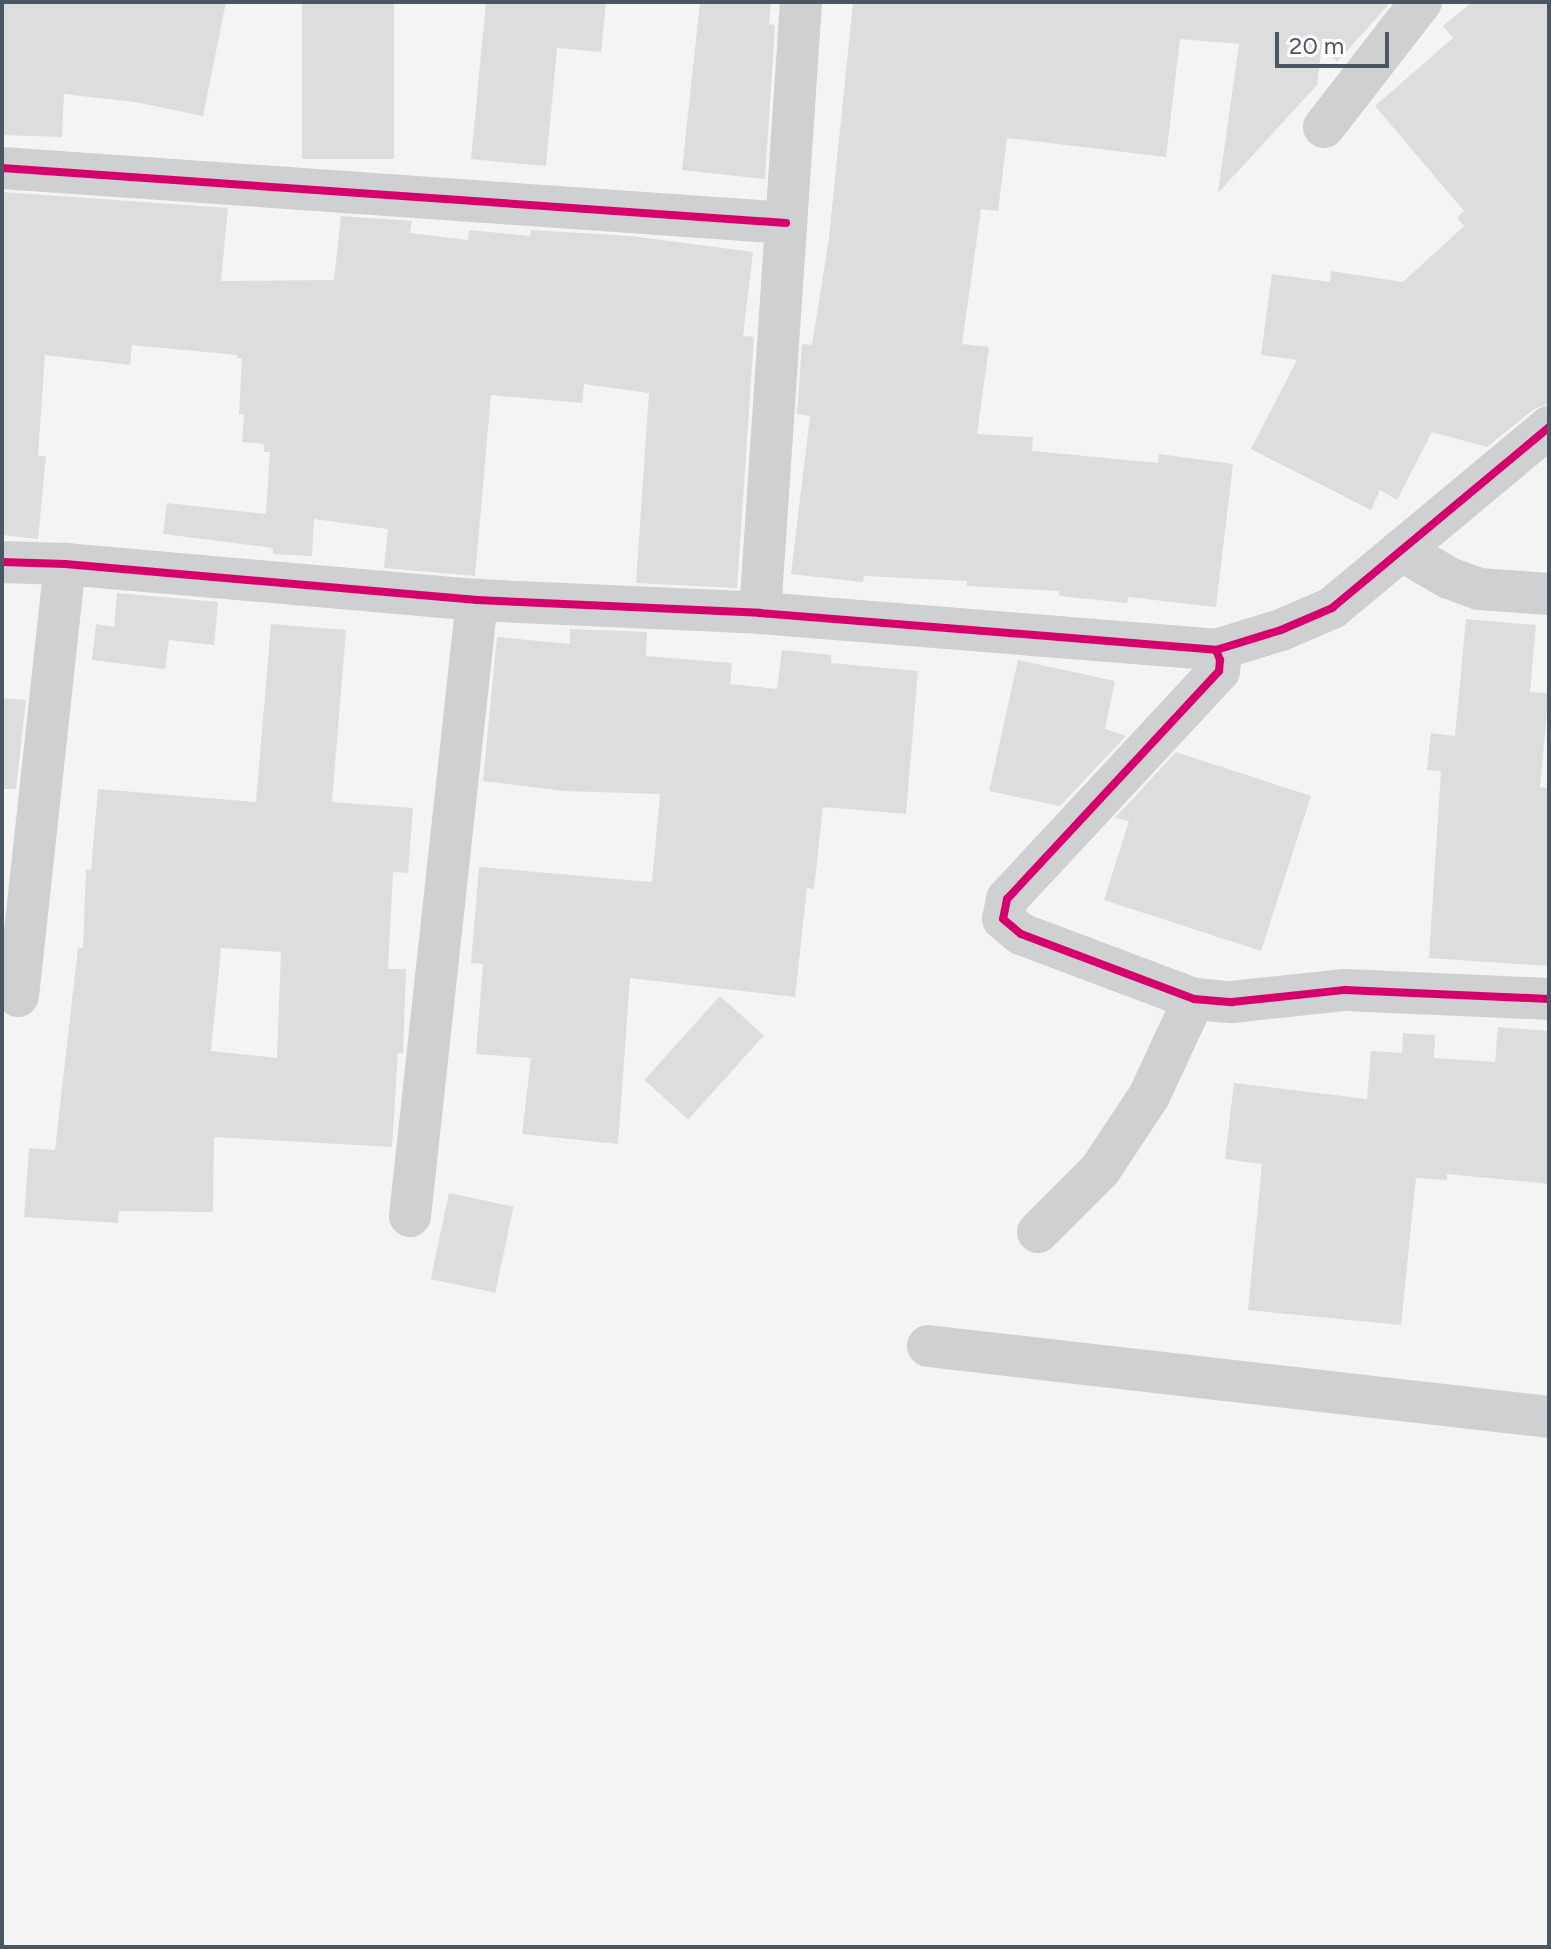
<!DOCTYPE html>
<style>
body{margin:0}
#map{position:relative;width:1551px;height:1949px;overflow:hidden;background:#f4f4f4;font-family:Figtree,sans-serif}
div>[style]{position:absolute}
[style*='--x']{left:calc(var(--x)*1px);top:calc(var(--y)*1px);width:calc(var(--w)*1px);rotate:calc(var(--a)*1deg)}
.building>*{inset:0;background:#ddddde;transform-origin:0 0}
.minor>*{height:42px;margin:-21px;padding:0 21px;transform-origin:21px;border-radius:21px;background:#ced0d2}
.cycleway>*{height:8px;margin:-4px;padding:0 4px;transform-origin:4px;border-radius:4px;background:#d6006c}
span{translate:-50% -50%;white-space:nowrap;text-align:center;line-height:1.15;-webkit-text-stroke:6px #fff;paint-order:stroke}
.frame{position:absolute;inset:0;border:4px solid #4a5661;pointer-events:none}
.scale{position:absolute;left:1275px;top:32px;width:114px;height:36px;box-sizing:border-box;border:4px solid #4a5661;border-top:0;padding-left:10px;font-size:24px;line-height:28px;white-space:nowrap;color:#4a5661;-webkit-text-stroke:6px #fff;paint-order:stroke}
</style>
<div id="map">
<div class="building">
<i style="clip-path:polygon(2px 2px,226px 2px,203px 116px,135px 102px,64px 94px,62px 137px,2px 135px)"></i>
<i style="left:302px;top:2px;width:92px;height:157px"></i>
<i style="clip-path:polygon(486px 2px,606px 2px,601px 52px,557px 48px,546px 166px,471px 159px)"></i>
<i style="clip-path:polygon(700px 2px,771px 2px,769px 24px,775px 25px,765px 179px,682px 170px)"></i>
<i style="clip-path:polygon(853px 2px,1391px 2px,1337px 62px,1322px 44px,1317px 85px,1218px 193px,1239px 44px,1180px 39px,1166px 157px,1007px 138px,998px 211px,981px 209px,962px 344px,989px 347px,977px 434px,1033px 437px,1032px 451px,1158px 463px,1159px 454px,1233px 464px,1216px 607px,1128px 597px,1127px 603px,1059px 596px,1059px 591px,967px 586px,967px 581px,864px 576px,863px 582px,791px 574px,810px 416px,797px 414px,802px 344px,812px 345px,829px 238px)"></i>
<i style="clip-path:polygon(1472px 2px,1549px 2px,1549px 404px,1534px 409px,1487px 447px,1432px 432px,1397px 500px,1380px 490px,1371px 510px,1251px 449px,1297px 360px,1261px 355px,1272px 274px,1330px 282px,1331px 271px,1403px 282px,1464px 226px,1457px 218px,1464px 211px,1375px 106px,1453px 38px,1443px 26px)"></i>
<i style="clip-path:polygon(2px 192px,228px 208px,221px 281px,334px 280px,341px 216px,412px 221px,410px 233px,468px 240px,469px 230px,530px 236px,531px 230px,631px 236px,753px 252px,743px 336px,754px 337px,737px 588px,636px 583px,649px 393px,584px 384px,582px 403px,491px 395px,475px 576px,384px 568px,388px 529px,314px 519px,312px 556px,273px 554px,273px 548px,163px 534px,167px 503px,266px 514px,270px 452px,264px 452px,264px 444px,242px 442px,244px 414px,239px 414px,242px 358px,237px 358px,237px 355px,132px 345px,130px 365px,45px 355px,38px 456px,46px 456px,38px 539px,2px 535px)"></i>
<i style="clip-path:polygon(117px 593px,218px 602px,214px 645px,169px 640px,165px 669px,92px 660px,96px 624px,114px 627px)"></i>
<i style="clip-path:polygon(1466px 619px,1536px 625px,1530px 692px,1549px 693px,1540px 787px,1549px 788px,1549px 966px,1429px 958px,1441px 771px,1427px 770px,1431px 733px,1455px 736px)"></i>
<i style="clip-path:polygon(evenodd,271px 624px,346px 630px,332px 802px,413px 808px,408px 873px,393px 872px,388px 969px,406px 969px,403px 1053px,398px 1053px,392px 1147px,214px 1137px,213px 1212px,119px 1211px,118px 1223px,24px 1217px,29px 1148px,55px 1150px,78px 948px,83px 948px,86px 869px,91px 870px,98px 789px,256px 802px,271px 624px,221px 948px,281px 952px,277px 1058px,211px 1051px,221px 948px)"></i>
<i style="clip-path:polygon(570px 629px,647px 632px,646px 656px,732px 663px,730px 684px,777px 689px,782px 650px,831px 655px,831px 663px,918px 671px,906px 814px,823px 807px,814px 889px,807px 888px,795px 997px,630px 978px,618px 1144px,522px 1134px,531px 1058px,476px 1054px,483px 964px,471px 963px,479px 867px,652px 882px,660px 794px,564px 791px,483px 781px,497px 637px,570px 644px)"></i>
<i style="clip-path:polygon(1018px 660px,1115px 681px,1105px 729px,1126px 736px,1060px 806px,989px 791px)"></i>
<i style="clip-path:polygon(2px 698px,26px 700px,16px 789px,2px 789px)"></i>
<i style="clip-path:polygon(1176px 752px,1311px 796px,1261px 951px,1104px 900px,1129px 821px,1115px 818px)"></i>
<i style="left:720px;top:996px;width:59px;height:113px;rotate:42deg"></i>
<i style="clip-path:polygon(1498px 1027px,1549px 1031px,1549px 1184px,1447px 1174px,1447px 1180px,1416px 1178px,1401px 1325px,1248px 1310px,1262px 1164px,1225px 1159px,1234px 1083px,1367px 1099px,1371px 1051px,1402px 1053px,1403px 1033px,1435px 1035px,1434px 1058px,1495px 1062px)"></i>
<i style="left:449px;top:1193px;width:66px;height:88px;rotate:12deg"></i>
</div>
<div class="minor">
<i style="--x:1324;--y:127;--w:158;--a:-52.2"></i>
<i style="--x:2;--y:168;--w:786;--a:4.01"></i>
<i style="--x:1401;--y:550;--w:56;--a:30.3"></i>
<i style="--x:1449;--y:578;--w:32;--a:20"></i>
<i style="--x:1479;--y:589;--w:70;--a:4.1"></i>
<i style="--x:2;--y:562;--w:63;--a:1.8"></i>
<i style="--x:65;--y:564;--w:414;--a:5"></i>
<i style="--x:477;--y:600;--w:283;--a:2.6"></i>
<i style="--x:760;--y:613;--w:457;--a:4.6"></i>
<i style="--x:1216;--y:650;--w:68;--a:-17.1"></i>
<i style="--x:1281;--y:630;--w:56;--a:-23.3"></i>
<i style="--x:1332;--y:608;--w:283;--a:-39.8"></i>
<i style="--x:760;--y:613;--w:612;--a:-86.16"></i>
<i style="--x:1216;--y:650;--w:11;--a:68"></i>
<i style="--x:1220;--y:660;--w:11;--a:95"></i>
<i style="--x:1219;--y:671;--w:311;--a:132.9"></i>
<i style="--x:1007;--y:899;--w:20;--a:101"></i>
<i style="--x:1003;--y:919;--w:23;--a:40"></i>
<i style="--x:1021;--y:934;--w:185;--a:20.6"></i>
<i style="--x:1194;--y:999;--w:38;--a:5"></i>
<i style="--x:1232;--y:1002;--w:114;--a:-6.1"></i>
<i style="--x:1345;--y:990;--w:204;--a:2.5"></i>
<i style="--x:18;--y:996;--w:435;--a:-83.8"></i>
<i style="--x:410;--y:1216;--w:620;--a:-83.79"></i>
<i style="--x:1038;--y:1232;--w:88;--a:-45"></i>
<i style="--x:1100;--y:1170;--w:89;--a:-56.5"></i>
<i style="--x:1149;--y:1096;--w:107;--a:-65.1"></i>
<i style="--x:928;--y:1346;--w:625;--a:6.52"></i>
</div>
<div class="cycleway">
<i style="--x:2;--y:168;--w:786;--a:4.01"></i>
<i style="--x:2;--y:562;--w:63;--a:1.8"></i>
<i style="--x:65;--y:564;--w:414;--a:5"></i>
<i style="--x:477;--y:600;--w:283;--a:2.6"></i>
<i style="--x:760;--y:613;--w:457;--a:4.6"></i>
<i style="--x:1216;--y:650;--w:68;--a:-17.1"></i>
<i style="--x:1281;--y:630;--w:56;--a:-23.3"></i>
<i style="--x:1332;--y:608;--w:283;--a:-39.8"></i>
<i style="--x:1216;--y:650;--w:11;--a:68"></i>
<i style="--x:1220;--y:660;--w:11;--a:95"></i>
<i style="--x:1219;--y:671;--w:311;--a:132.9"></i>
<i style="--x:1007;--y:899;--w:20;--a:101"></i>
<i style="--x:1003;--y:919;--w:23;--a:40"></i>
<i style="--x:1021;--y:934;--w:185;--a:20.6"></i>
<i style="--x:1194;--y:999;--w:38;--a:5"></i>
<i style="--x:1232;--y:1002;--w:114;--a:-6.1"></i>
<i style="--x:1345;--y:990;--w:204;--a:2.5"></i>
</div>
<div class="frame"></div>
<div class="scale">20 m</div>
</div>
